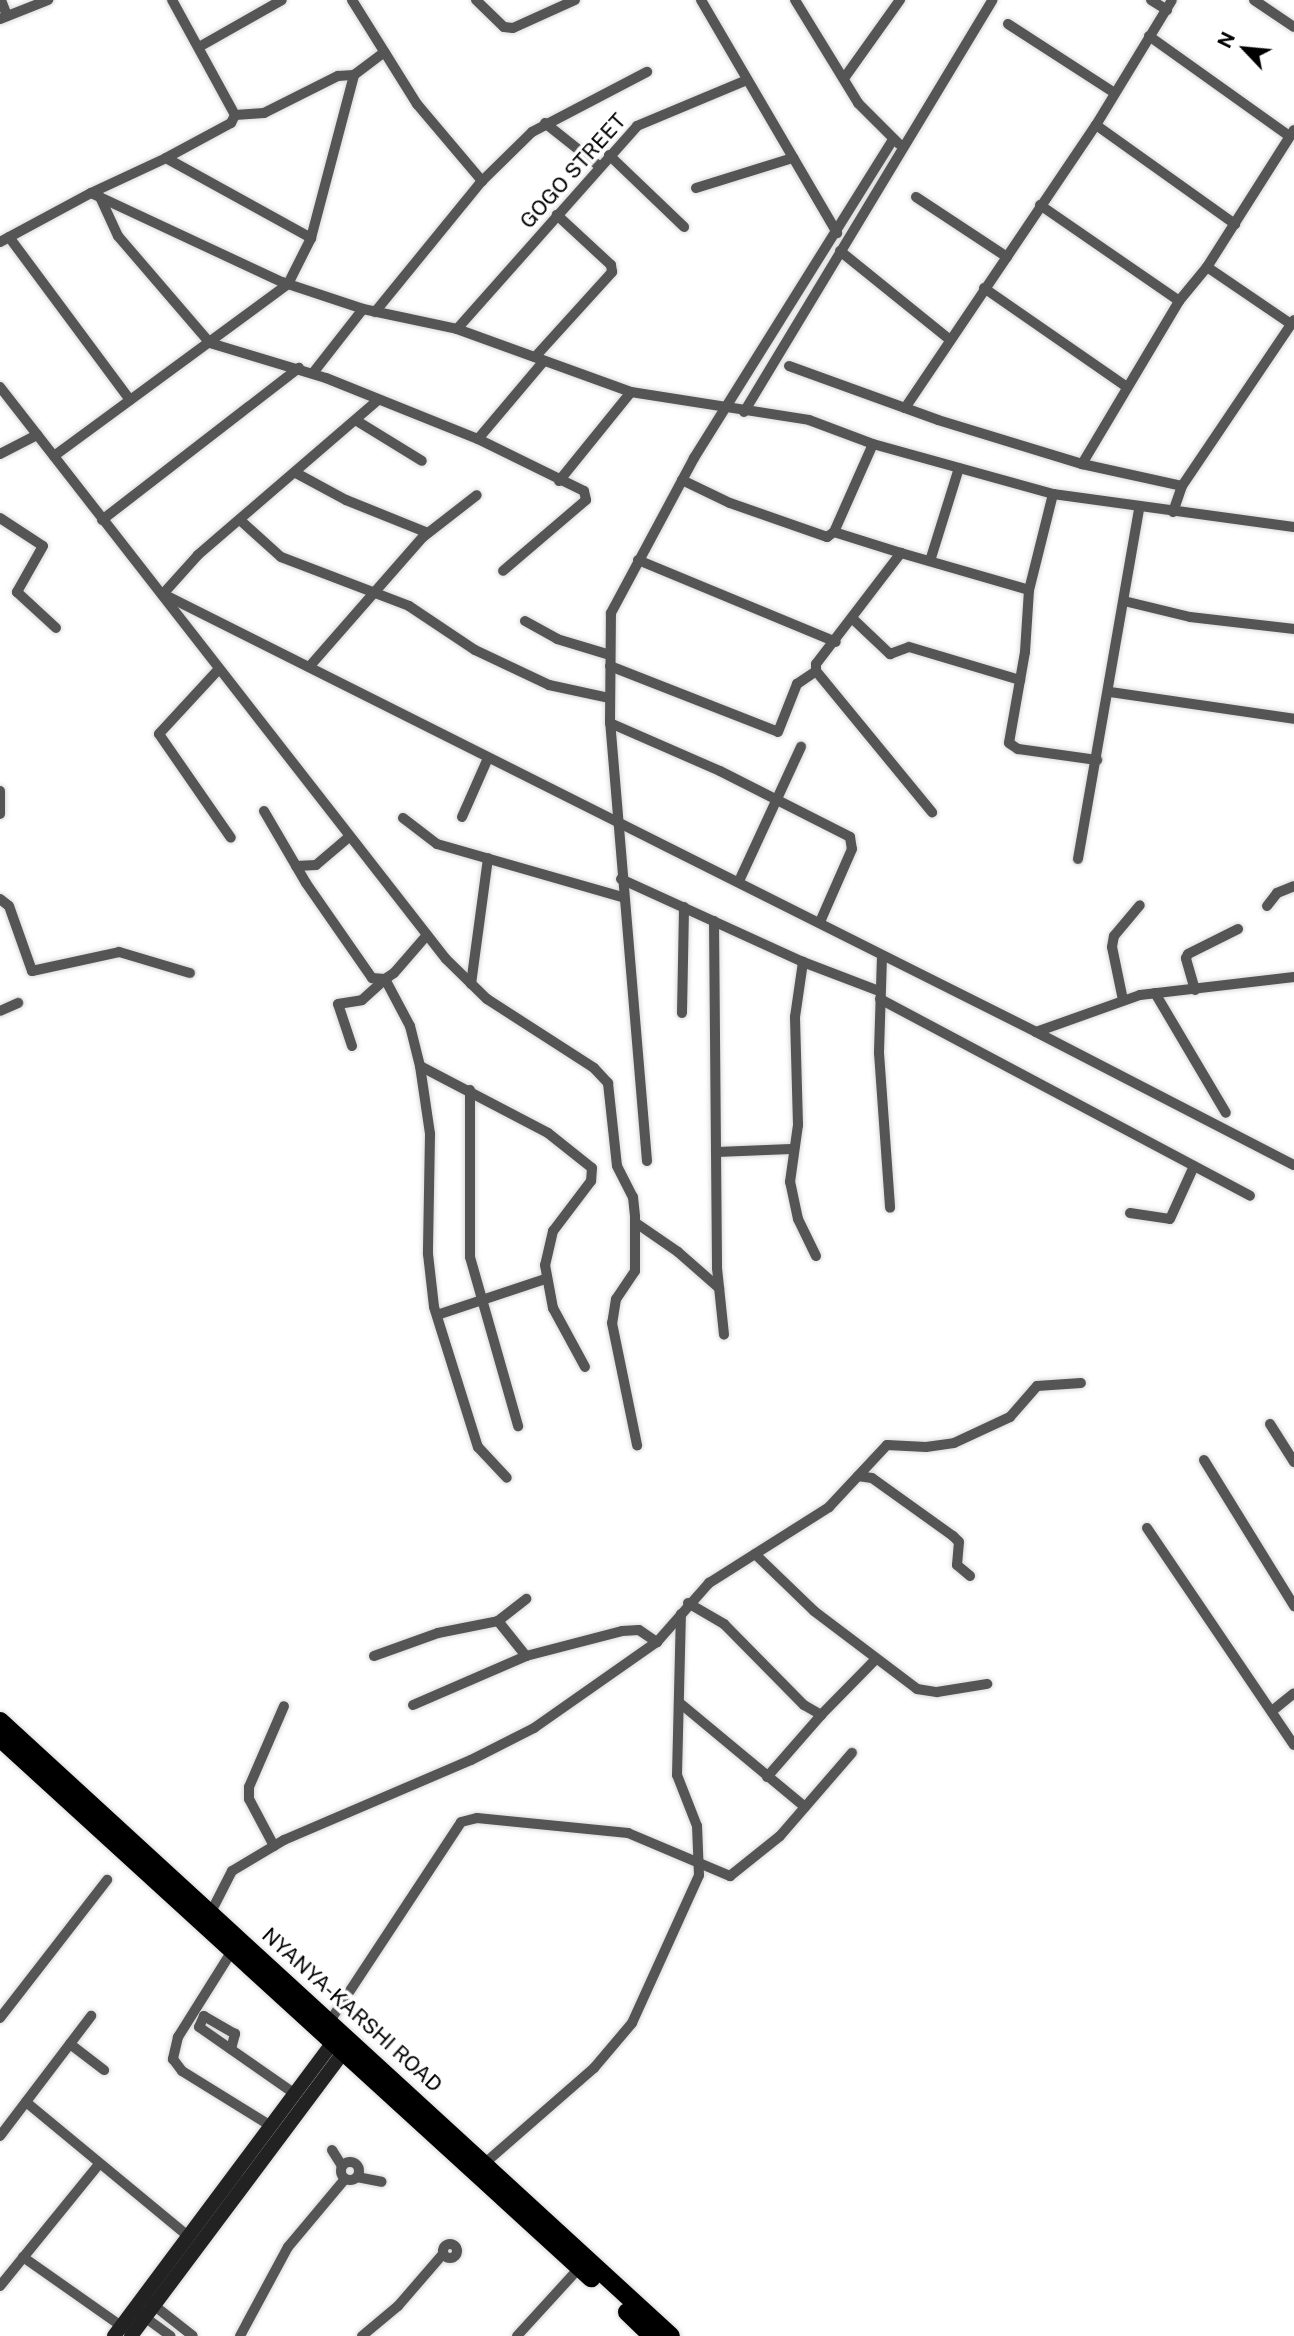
<!DOCTYPE html>
<style>
body{margin:0}
#map{position:relative;width:1294px;height:2336px;overflow:hidden;background:#fff;font-family:"Public Sans",sans-serif}
div>[style]{position:absolute}
[style*='--x']{left:calc(var(--x)*1px);top:calc(var(--y)*1px);width:calc(var(--w)*1px);rotate:calc(var(--a)*1deg)}
.roads{filter:drop-shadow(0 0 2px #dbdbdb) drop-shadow(0 0 2px #dbdbdb)}
.street>*{height:10px;margin:-5px;padding:0 5px;transform-origin:5px;border-radius:5px;background:#555}
.street>.ring{margin:-5px;padding:0;box-sizing:content-box;background:none;border:10px solid #555;border-radius:50%}
.secondary>*{height:14px;margin:-7px;padding:0 7px;transform-origin:7px;border-radius:7px;background:#222}
.primary>*{height:18px;margin:-9px;padding:0 9px;transform-origin:9px;border-radius:9px;background:#000}
span{translate:-50% -50%;white-space:nowrap;text-align:center;line-height:1.15;-webkit-text-stroke:7px #fff;paint-order:stroke}
.street-label{font-size:21px;color:#000}
.north{position:absolute;left:1210px;top:14px;width:70px;height:70px;-webkit-text-stroke:5px #fff;paint-order:stroke;rotate:296deg;font-size:19px;font-weight:700;line-height:28px;text-align:center;color:#000}
.north::after{content:'';display:block;margin:auto;width:24px;height:32px;background:#000;clip-path:polygon(50% 0,100% 100%,50% 72%,0 100%)}
</style>
<div id="map">
<div class="roads">
<div class="street">
<i style="--x:1;--y:0;--w:17;--a:69"></i>
<i style="--x:352;--y:0;--w:123;--a:58"></i>
<i style="--x:417;--y:104;--w:101;--a:49.8"></i>
<i style="--x:476;--y:0;--w:39;--a:44"></i>
<i style="--x:504;--y:27;--w:9;--a:6"></i>
<i style="--x:513;--y:28;--w:68;--a:-24.3"></i>
<i style="--x:701;--y:0;--w:270;--a:59.7"></i>
<i style="--x:795;--y:0;--w:121;--a:58.5"></i>
<i style="--x:858;--y:103;--w:58;--a:45"></i>
<i style="--x:1151;--y:0;--w:19;--a:32"></i>
<i style="--x:1254;--y:0;--w:48;--a:34"></i>
<i style="--x:0;--y:19;--w:52;--a:-21.6"></i>
<i style="--x:1008;--y:24;--w:125;--a:32.9"></i>
<i style="--x:1149;--y:36;--w:172;--a:35.5"></i>
<i style="--x:199;--y:47;--w:95;--a:-29.5"></i>
<i style="--x:845;--y:77;--w:95;--a:-54.5"></i>
<i style="--x:235;--y:115;--w:29;--a:-4"></i>
<i style="--x:264;--y:113;--w:83;--a:-26.6"></i>
<i style="--x:338;--y:76;--w:16;--a:-4"></i>
<i style="--x:354;--y:75;--w:38;--a:-37"></i>
<i style="--x:545;--y:123;--w:69;--a:38.5"></i>
<i style="--x:1096;--y:125;--w:171;--a:35.5"></i>
<i style="--x:609;--y:155;--w:104;--a:43.8"></i>
<i style="--x:166;--y:158;--w:166;--a:28.9"></i>
<i style="--x:696;--y:188;--w:102;--a:-17.2"></i>
<i style="--x:91;--y:193;--w:83;--a:-25"></i>
<i style="--x:166;--y:158;--w:74;--a:-28.3"></i>
<i style="--x:231;--y:123;--w:9;--a:-63"></i>
<i style="--x:235;--y:115;--w:131;--a:-118.7"></i>
<i style="--x:100;--y:197;--w:43;--a:65.2"></i>
<i style="--x:118;--y:236;--w:141;--a:49.3"></i>
<i style="--x:210;--y:343;--w:121;--a:16.8"></i>
<i style="--x:326;--y:378;--w:164;--a:21.9"></i>
<i style="--x:478;--y:439;--w:118;--a:26.1"></i>
<i style="--x:584;--y:491;--w:9;--a:77"></i>
<i style="--x:586;--y:500;--w:109;--a:139.5"></i>
<i style="--x:916;--y:197;--w:109;--a:33.4"></i>
<i style="--x:1040;--y:205;--w:169;--a:34.6"></i>
<i style="--x:9;--y:237;--w:203;--a:53.4"></i>
<i style="--x:0;--y:242;--w:103;--a:-28.3"></i>
<i style="--x:91;--y:193;--w:211;--a:25"></i>
<i style="--x:282;--y:282;--w:85;--a:18.4"></i>
<i style="--x:363;--y:309;--w:96;--a:12"></i>
<i style="--x:457;--y:329;--w:185;--a:19.9"></i>
<i style="--x:631;--y:392;--w:180;--a:8.9"></i>
<i style="--x:809;--y:420;--w:68;--a:20.6"></i>
<i style="--x:873;--y:444;--w:187;--a:15.5"></i>
<i style="--x:1053;--y:494;--w:243;--a:7.8"></i>
<i style="--x:840;--y:251;--w:139;--a:38.9"></i>
<i style="--x:1207;--y:267;--w:102;--a:34.2"></i>
<i style="--x:984;--y:288;--w:174;--a:34.7"></i>
<i style="--x:375;--y:312;--w:169;--a:-50.8"></i>
<i style="--x:482;--y:181;--w:70;--a:-44.4"></i>
<i style="--x:532;--y:132;--w:130;--a:-27.6"></i>
<i style="--x:457;--y:329;--w:271;--a:-48.4"></i>
<i style="--x:637;--y:126;--w:119;--a:-22.7"></i>
<i style="--x:535;--y:357;--w:115;--a:-47.8"></i>
<i style="--x:612;--y:272;--w:7;--a:-98"></i>
<i style="--x:611;--y:265;--w:74;--a:-137.2"></i>
<i style="--x:789;--y:366;--w:158;--a:19.9"></i>
<i style="--x:938;--y:420;--w:151;--a:17"></i>
<i style="--x:1082;--y:464;--w:102;--a:12.4"></i>
<i style="--x:313;--y:373;--w:81;--a:-52"></i>
<i style="--x:0;--y:387;--w:725;--a:52.06"></i>
<i style="--x:446;--y:959;--w:57;--a:44.3"></i>
<i style="--x:487;--y:999;--w:127;--a:32.8"></i>
<i style="--x:594;--y:1068;--w:21;--a:47"></i>
<i style="--x:608;--y:1083;--w:83;--a:83.8"></i>
<i style="--x:617;--y:1166;--w:35;--a:63"></i>
<i style="--x:633;--y:1197;--w:20;--a:84"></i>
<i style="--x:635;--y:1217;--w:54;--a:90"></i>
<i style="--x:635;--y:1271;--w:34;--a:124"></i>
<i style="--x:616;--y:1299;--w:24;--a:99"></i>
<i style="--x:612;--y:1323;--w:125;--a:78.4"></i>
<i style="--x:378;--y:400;--w:238;--a:139.3"></i>
<i style="--x:198;--y:555;--w:52;--a:131.9"></i>
<i style="--x:163;--y:594;--w:977;--a:26.64"></i>
<i style="--x:1036;--y:1032;--w:110;--a:-19.6"></i>
<i style="--x:1140;--y:995;--w:155;--a:-6.7"></i>
<i style="--x:905;--y:408;--w:341;--a:-56"></i>
<i style="--x:1096;--y:125;--w:146;--a:-58.7"></i>
<i style="--x:744;--y:412;--w:481;--a:-58.9"></i>
<i style="--x:357;--y:421;--w:76;--a:31.6"></i>
<i style="--x:478;--y:439;--w:102;--a:-49.8"></i>
<i style="--x:0;--y:454;--w:42;--a:-27.2"></i>
<i style="--x:54;--y:456;--w:290;--a:-36.3"></i>
<i style="--x:288;--y:284;--w:51;--a:-63.4"></i>
<i style="--x:311;--y:238;--w:169;--a:-75.2"></i>
<i style="--x:1082;--y:464;--w:190;--a:-59.2"></i>
<i style="--x:1179;--y:301;--w:44;--a:-50.5"></i>
<i style="--x:1207;--y:267;--w:162;--a:-57.6"></i>
<i style="--x:296;--y:473;--w:57;--a:28.4"></i>
<i style="--x:346;--y:500;--w:88;--a:21.9"></i>
<i style="--x:682;--y:480;--w:53;--a:25.6"></i>
<i style="--x:730;--y:503;--w:103;--a:19.3"></i>
<i style="--x:827;--y:537;--w:9;--a:-36"></i>
<i style="--x:834;--y:532;--w:96;--a:-66.1"></i>
<i style="--x:559;--y:481;--w:114;--a:-51"></i>
<i style="--x:1053;--y:494;--w:99;--a:104"></i>
<i style="--x:1029;--y:590;--w:62;--a:93.7"></i>
<i style="--x:1025;--y:652;--w:92;--a:100"></i>
<i style="--x:1009;--y:743;--w:11;--a:34"></i>
<i style="--x:1018;--y:749;--w:80;--a:7.9"></i>
<i style="--x:1173;--y:512;--w:28;--a:-71"></i>
<i style="--x:1182;--y:486;--w:200;--a:-56"></i>
<i style="--x:0;--y:518;--w:51;--a:33.1"></i>
<i style="--x:43;--y:546;--w:53;--a:119.5"></i>
<i style="--x:17;--y:592;--w:53;--a:42.7"></i>
<i style="--x:102;--y:520;--w:249;--a:-37.7"></i>
<i style="--x:240;--y:520;--w:55;--a:42.1"></i>
<i style="--x:281;--y:557;--w:137;--a:20.9"></i>
<i style="--x:409;--y:606;--w:79;--a:33.7"></i>
<i style="--x:475;--y:650;--w:82;--a:25.3"></i>
<i style="--x:549;--y:685;--w:61;--a:12.2"></i>
<i style="--x:834;--y:532;--w:70;--a:17.4"></i>
<i style="--x:638;--y:560;--w:214;--a:22.5"></i>
<i style="--x:930;--y:561;--w:97;--a:-72.7"></i>
<i style="--x:1124;--y:601;--w:68;--a:13.6"></i>
<i style="--x:1190;--y:617;--w:105;--a:6.6"></i>
<i style="--x:854;--y:620;--w:50;--a:43.4"></i>
<i style="--x:890;--y:654;--w:20;--a:-20"></i>
<i style="--x:909;--y:647;--w:116;--a:16.6"></i>
<i style="--x:525;--y:621;--w:37;--a:29"></i>
<i style="--x:557;--y:639;--w:55;--a:16.8"></i>
<i style="--x:610;--y:666;--w:180;--a:21.4"></i>
<i style="--x:778;--y:732;--w:52;--a:-68.4"></i>
<i style="--x:797;--y:684;--w:23;--a:-34"></i>
<i style="--x:816;--y:671;--w:7;--a:-90"></i>
<i style="--x:816;--y:664;--w:140;--a:-52.6"></i>
<i style="--x:901;--y:553;--w:133;--a:16.1"></i>
<i style="--x:309;--y:667;--w:173;--a:-48.8"></i>
<i style="--x:423;--y:537;--w:68;--a:-37.9"></i>
<i style="--x:218;--y:670;--w:87;--a:132.7"></i>
<i style="--x:159;--y:734;--w:126;--a:55.3"></i>
<i style="--x:816;--y:671;--w:183;--a:50.6"></i>
<i style="--x:1110;--y:692;--w:186;--a:8.3"></i>
<i style="--x:610;--y:723;--w:120;--a:23.6"></i>
<i style="--x:720;--y:771;--w:146;--a:26.9"></i>
<i style="--x:850;--y:837;--w:12;--a:81"></i>
<i style="--x:852;--y:849;--w:80;--a:113.7"></i>
<i style="--x:0;--y:791;--w:23;--a:90"></i>
<i style="--x:264;--y:811;--w:83;--a:59.7"></i>
<i style="--x:306;--y:883;--w:116;--a:55.2"></i>
<i style="--x:372;--y:978;--w:13;--a:4"></i>
<i style="--x:385;--y:979;--w:11;--a:-34"></i>
<i style="--x:394;--y:973;--w:50;--a:-49"></i>
<i style="--x:462;--y:817;--w:64;--a:-66.2"></i>
<i style="--x:403;--y:818;--w:43;--a:37.4"></i>
<i style="--x:437;--y:844;--w:192;--a:16"></i>
<i style="--x:1078;--y:859;--w:355;--a:-80.1"></i>
<i style="--x:296;--y:866;--w:20;--a:-3"></i>
<i style="--x:316;--y:865;--w:43;--a:-40.3"></i>
<i style="--x:621;--y:879;--w:200;--a:24.5"></i>
<i style="--x:739;--y:881;--w:148;--a:-65.2"></i>
<i style="--x:0;--y:899;--w:11;--a:38"></i>
<i style="--x:9;--y:906;--w:69;--a:70.5"></i>
<i style="--x:32;--y:971;--w:89;--a:-12.3"></i>
<i style="--x:119;--y:952;--w:74;--a:16.5"></i>
<i style="--x:1267;--y:906;--w:16;--a:-52"></i>
<i style="--x:1277;--y:893;--w:18;--a:-22"></i>
<i style="--x:714;--y:921;--w:347;--a:89.5"></i>
<i style="--x:717;--y:1268;--w:67;--a:84"></i>
<i style="--x:882;--y:956;--w:97;--a:91.8"></i>
<i style="--x:879;--y:1053;--w:155;--a:85.9"></i>
<i style="--x:471;--y:984;--w:127;--a:-82.3"></i>
<i style="--x:1195;--y:990;--w:33;--a:-106"></i>
<i style="--x:1186;--y:958;--w:4;--a:-63"></i>
<i style="--x:1188;--y:954;--w:56;--a:-26.6"></i>
<i style="--x:1155;--y:993;--w:139;--a:59.4"></i>
<i style="--x:880;--y:999;--w:419;--a:28"></i>
<i style="--x:1123;--y:1000;--w:54;--a:-101.7"></i>
<i style="--x:1112;--y:947;--w:11;--a:-80"></i>
<i style="--x:1114;--y:936;--w:40;--a:-50"></i>
<i style="--x:0;--y:1011;--w:20;--a:-24"></i>
<i style="--x:682;--y:1013;--w:106;--a:-88.9"></i>
<i style="--x:1036;--y:1032;--w:290;--a:27.3"></i>
<i style="--x:352;--y:1046;--w:44;--a:-108.4"></i>
<i style="--x:338;--y:1004;--w:24;--a:-9"></i>
<i style="--x:362;--y:1000;--w:31;--a:-42"></i>
<i style="--x:385;--y:979;--w:53;--a:62"></i>
<i style="--x:410;--y:1026;--w:41;--a:76"></i>
<i style="--x:420;--y:1066;--w:69;--a:81.6"></i>
<i style="--x:430;--y:1134;--w:120;--a:91"></i>
<i style="--x:428;--y:1254;--w:53;--a:83.5"></i>
<i style="--x:434;--y:1307;--w:147;--a:72.6"></i>
<i style="--x:478;--y:1447;--w:42;--a:46.9"></i>
<i style="--x:420;--y:1066;--w:144;--a:27.6"></i>
<i style="--x:548;--y:1133;--w:56;--a:38.5"></i>
<i style="--x:592;--y:1168;--w:13;--a:94"></i>
<i style="--x:591;--y:1181;--w:63;--a:127.2"></i>
<i style="--x:553;--y:1231;--w:35;--a:103"></i>
<i style="--x:545;--y:1265;--w:44;--a:79.5"></i>
<i style="--x:553;--y:1308;--w:67;--a:61.5"></i>
<i style="--x:470;--y:1090;--w:167;--a:90"></i>
<i style="--x:470;--y:1257;--w:176;--a:74.1"></i>
<i style="--x:716;--y:1152;--w:76;--a:-2.3"></i>
<i style="--x:647;--y:1161;--w:440;--a:-94.8"></i>
<i style="--x:610;--y:723;--w:110;--a:-89.5"></i>
<i style="--x:611;--y:613;--w:176;--a:-61.8"></i>
<i style="--x:694;--y:458;--w:376;--a:-58"></i>
<i style="--x:1130;--y:1213;--w:40;--a:8.5"></i>
<i style="--x:1170;--y:1219;--w:58;--a:-65.6"></i>
<i style="--x:636;--y:1223;--w:51;--a:34.6"></i>
<i style="--x:678;--y:1252;--w:55;--a:41.3"></i>
<i style="--x:816;--y:1256;--w:41;--a:-115.9"></i>
<i style="--x:798;--y:1219;--w:38;--a:-102"></i>
<i style="--x:790;--y:1182;--w:58;--a:-82"></i>
<i style="--x:798;--y:1125;--w:108;--a:-91.6"></i>
<i style="--x:795;--y:1017;--w:56;--a:-81.7"></i>
<i style="--x:803;--y:962;--w:81;--a:20.9"></i>
<i style="--x:437;--y:1315;--w:114;--a:-18.4"></i>
<i style="--x:1270;--y:1424;--w:45;--a:57.7"></i>
<i style="--x:1204;--y:1460;--w:172;--a:58.3"></i>
<i style="--x:858;--y:1476;--w:14;--a:8"></i>
<i style="--x:872;--y:1478;--w:100;--a:35.6"></i>
<i style="--x:953;--y:1536;--w:8;--a:45"></i>
<i style="--x:959;--y:1542;--w:23;--a:95"></i>
<i style="--x:957;--y:1565;--w:17;--a:40"></i>
<i style="--x:1147;--y:1528;--w:262;--a:55.9"></i>
<i style="--x:755;--y:1554;--w:82;--a:44"></i>
<i style="--x:814;--y:1611;--w:129;--a:37.1"></i>
<i style="--x:917;--y:1689;--w:20;--a:9"></i>
<i style="--x:937;--y:1692;--w:51;--a:-9.1"></i>
<i style="--x:688;--y:1603;--w:42;--a:30.3"></i>
<i style="--x:724;--y:1624;--w:114;--a:45.4"></i>
<i style="--x:804;--y:1705;--w:20;--a:30"></i>
<i style="--x:821;--y:1715;--w:78;--a:-45.5"></i>
<i style="--x:498;--y:1621;--w:45;--a:51.3"></i>
<i style="--x:526;--y:1656;--w:99;--a:-14.6"></i>
<i style="--x:622;--y:1631;--w:17;--a:-3"></i>
<i style="--x:639;--y:1630;--w:22;--a:34"></i>
<i style="--x:374;--y:1656;--w:68;--a:-19.8"></i>
<i style="--x:438;--y:1633;--w:61;--a:-11.3"></i>
<i style="--x:498;--y:1621;--w:36;--a:-38"></i>
<i style="--x:681;--y:1704;--w:161;--a:39.7"></i>
<i style="--x:413;--y:1705;--w:123;--a:-23.4"></i>
<i style="--x:1272;--y:1711;--w:28;--a:-39"></i>
<i style="--x:767;--y:1777;--w:82;--a:-48.9"></i>
<i style="--x:274;--y:1846;--w:53;--a:-118"></i>
<i style="--x:249;--y:1799;--w:12;--a:-90"></i>
<i style="--x:249;--y:1787;--w:88;--a:-66.6"></i>
<i style="--x:211;--y:1912;--w:46;--a:-62.9"></i>
<i style="--x:232;--y:1871;--w:61;--a:-30.8"></i>
<i style="--x:284;--y:1840;--w:203;--a:-23.2"></i>
<i style="--x:471;--y:1760;--w:71;--a:-26.9"></i>
<i style="--x:534;--y:1728;--w:150;--a:-35"></i>
<i style="--x:657;--y:1642;--w:79;--a:-48.6"></i>
<i style="--x:709;--y:1583;--w:142;--a:-32.3"></i>
<i style="--x:829;--y:1507;--w:85;--a:-46.9"></i>
<i style="--x:887;--y:1445;--w:39;--a:3"></i>
<i style="--x:926;--y:1447;--w:28;--a:-8"></i>
<i style="--x:954;--y:1443;--w:62;--a:-24.9"></i>
<i style="--x:1010;--y:1417;--w:41;--a:-48.9"></i>
<i style="--x:1037;--y:1386;--w:44;--a:-3.9"></i>
<i style="--x:232;--y:1951;--w:102;--a:122.1"></i>
<i style="--x:178;--y:2037;--w:23;--a:103"></i>
<i style="--x:173;--y:2059;--w:15;--a:53"></i>
<i style="--x:182;--y:2071;--w:105;--a:31.7"></i>
<i style="--x:0;--y:2018;--w:175;--a:-52.2"></i>
<i style="--x:330;--y:2021;--w:238;--a:-56.6"></i>
<i style="--x:461;--y:1822;--w:16;--a:-14"></i>
<i style="--x:477;--y:1818;--w:152;--a:5.7"></i>
<i style="--x:628;--y:1833;--w:111;--a:22.9"></i>
<i style="--x:730;--y:1876;--w:64;--a:-38.7"></i>
<i style="--x:780;--y:1836;--w:110;--a:-49.1"></i>
<i style="--x:70;--y:2044;--w:43;--a:37.4"></i>
<i style="--x:231;--y:2049;--w:16;--a:-75"></i>
<i style="--x:235;--y:2034;--w:36;--a:-150"></i>
<i style="--x:204;--y:2016;--w:12;--a:114"></i>
<i style="--x:199;--y:2027;--w:117;--a:34.9"></i>
<i style="--x:26;--y:2102;--w:212;--a:39.6"></i>
<i style="--x:0;--y:2136;--w:151;--a:-52.8"></i>
<i style="--x:332;--y:2150;--w:19;--a:58"></i>
<i class="ring" style="left:341px;top:2162px;width:8px;height:8px"></i>
<i style="--x:485;--y:2163;--w:145;--a:-41.1"></i>
<i style="--x:594;--y:2068;--w:59;--a:-49.8"></i>
<i style="--x:632;--y:2023;--w:162;--a:-65.6"></i>
<i style="--x:699;--y:1875;--w:49;--a:-92.3"></i>
<i style="--x:697;--y:1826;--w:55;--a:-111.4"></i>
<i style="--x:677;--y:1775;--w:161;--a:-88.6"></i>
<i style="--x:357;--y:2177;--w:25;--a:11"></i>
<i class="ring" style="left:443px;top:2244px;width:4px;height:4px"></i>
<i style="--x:23;--y:2257;--w:120;--a:35.1"></i>
<i style="--x:0;--y:2286;--w:157;--a:-50.9"></i>
<i style="--x:151;--y:2303;--w:53;--a:38.2"></i>
<i style="--x:139;--y:2313;--w:39;--a:36"></i>
<i style="--x:240;--y:2336;--w:101;--a:-61.7"></i>
<i style="--x:288;--y:2247;--w:89;--a:-50"></i>
<i style="--x:362;--y:2336;--w:47;--a:-39.8"></i>
<i style="--x:398;--y:2306;--w:69;--a:-49.1"></i>
<i style="--x:517;--y:2336;--w:92;--a:-47.6"></i>
</div>
<div class="secondary">
<i style="--x:114;--y:2336;--w:375;--a:-53.3"></i>
<i style="--x:131;--y:2336;--w:362;--a:-53.2"></i>
</div>
<div class="primary">
<i style="--x:0;--y:1721;--w:910;--a:42.51"></i>
<i style="--x:0;--y:1738;--w:801;--a:42.42"></i>
<i style="--x:627;--y:2312;--w:35;--a:44"></i>
</div>
</div>
<div class="street-label">
<span style="left:573px;top:171px;rotate:-48deg">GOGO STREET</span>
<span style="left:352px;top:2010px;rotate:42deg">NYANYA-KARSHI ROAD</span>
</div>
<div class="north">N</div>
</div>
